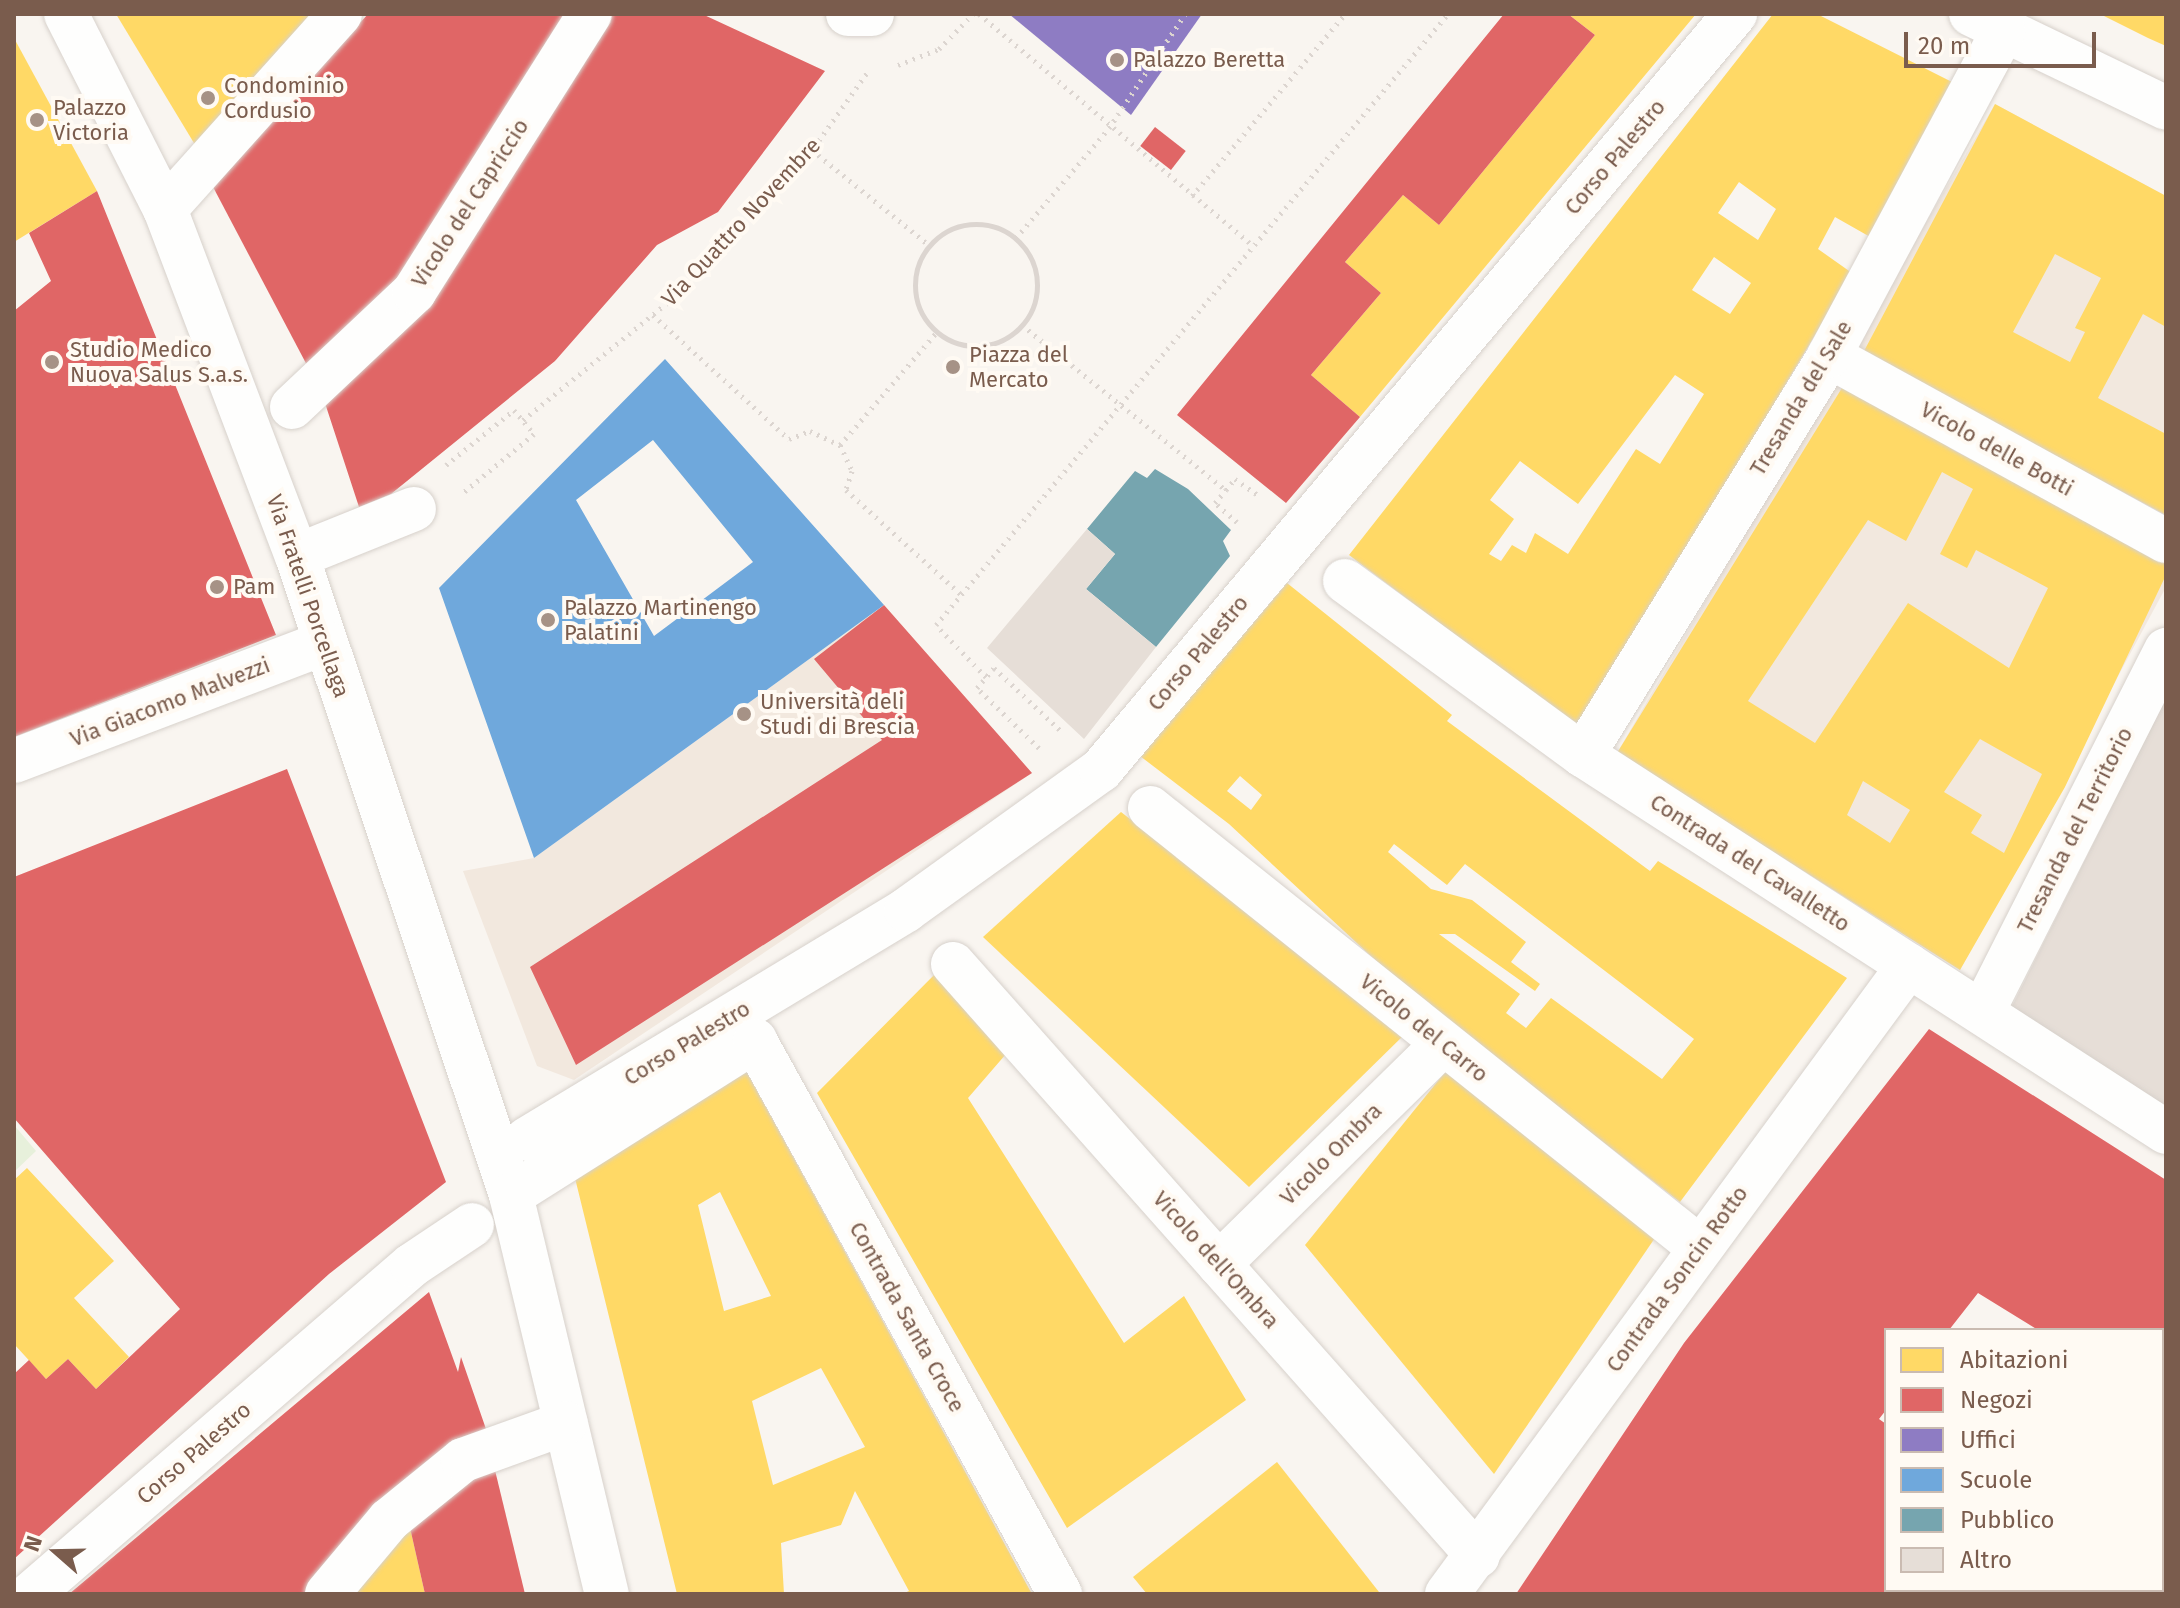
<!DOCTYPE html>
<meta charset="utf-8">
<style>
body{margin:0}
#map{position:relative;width:2180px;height:1608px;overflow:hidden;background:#f9f5f0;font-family:"Fira Sans",sans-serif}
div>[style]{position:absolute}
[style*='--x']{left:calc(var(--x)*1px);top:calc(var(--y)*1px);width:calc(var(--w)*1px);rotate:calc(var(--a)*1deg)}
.residential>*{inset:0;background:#f2e8de}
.green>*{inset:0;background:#e7f0db}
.homes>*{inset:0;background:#ffd966}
.shops>*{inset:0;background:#e06666;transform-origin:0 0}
.offices>*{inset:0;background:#8e7cc3}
.schools>*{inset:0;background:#6fa8dc}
.public>*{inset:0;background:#76a5af}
.building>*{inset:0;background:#e6ded7}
.path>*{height:5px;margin-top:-2.5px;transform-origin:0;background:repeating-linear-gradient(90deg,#dcd5d0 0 2px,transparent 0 8px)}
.path>.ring{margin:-2.5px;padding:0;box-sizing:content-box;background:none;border:5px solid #dcd5d0;border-radius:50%}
.roads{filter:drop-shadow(0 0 2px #d7d1cb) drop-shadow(0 0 2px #d7d1cb)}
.street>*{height:44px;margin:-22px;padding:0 22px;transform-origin:22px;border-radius:22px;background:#fefefd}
.dots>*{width:22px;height:22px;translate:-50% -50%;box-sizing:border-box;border:4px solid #fffaf3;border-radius:50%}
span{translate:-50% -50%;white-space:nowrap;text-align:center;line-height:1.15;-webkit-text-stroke:8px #fffaf3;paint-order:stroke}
.poi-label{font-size:22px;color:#7a5c4d}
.left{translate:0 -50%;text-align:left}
.street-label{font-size:22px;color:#7a5c4d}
.frame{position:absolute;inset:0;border:16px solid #7a5c4d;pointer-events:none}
.legend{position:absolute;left:1884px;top:1328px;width:280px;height:264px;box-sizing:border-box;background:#fffaf3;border:2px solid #cabbb1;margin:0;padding:10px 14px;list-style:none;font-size:24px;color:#7a5c4d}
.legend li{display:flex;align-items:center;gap:16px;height:40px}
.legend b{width:40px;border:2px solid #cabbb1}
.north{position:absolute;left:16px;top:1512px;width:80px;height:80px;-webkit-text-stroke:6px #fffaf3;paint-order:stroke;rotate:290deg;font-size:22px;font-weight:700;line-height:32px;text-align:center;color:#7a5c4d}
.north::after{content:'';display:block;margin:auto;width:28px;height:36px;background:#7a5c4d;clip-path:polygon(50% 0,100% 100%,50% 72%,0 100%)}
.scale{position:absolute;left:1904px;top:32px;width:192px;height:36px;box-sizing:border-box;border:4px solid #7a5c4d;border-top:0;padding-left:10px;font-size:24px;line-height:28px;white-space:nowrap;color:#7a5c4d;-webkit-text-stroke:6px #fffaf3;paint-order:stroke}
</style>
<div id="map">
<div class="residential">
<i style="clip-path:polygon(1995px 104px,2166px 196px,2166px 587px,1960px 970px,1617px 753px)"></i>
<i style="clip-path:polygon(884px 605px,1032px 773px,574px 1080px,537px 1066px,463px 871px,534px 858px)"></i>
</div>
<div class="green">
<i style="clip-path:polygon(14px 1125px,36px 1151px,14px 1172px)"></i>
</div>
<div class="homes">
<i style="clip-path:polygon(116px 14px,304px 14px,317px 22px,200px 153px)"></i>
<i style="clip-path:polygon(1568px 14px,1696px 14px,1360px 417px,1311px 375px,1381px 293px,1345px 262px,1403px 195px,1439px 225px,1595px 35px)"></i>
<i style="clip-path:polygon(evenodd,1773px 14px,1817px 14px,1954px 83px,1872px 238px,1835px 217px,1818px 249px,1852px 273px,1580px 729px,1349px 555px,1773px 14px,1739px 182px,1776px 209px,1758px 240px,1718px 213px,1739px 182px,1773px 14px,1714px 257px,1751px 283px,1730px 314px,1692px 290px,1714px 257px,1773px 14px,1675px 375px,1704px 394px,1660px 464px,1636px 449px,1568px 554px,1535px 533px,1526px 553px,1512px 545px,1501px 561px,1489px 554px,1514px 519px,1490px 500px,1520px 461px,1578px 504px,1675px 375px)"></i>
<i style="clip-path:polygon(2100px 14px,2166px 14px,2166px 46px,2148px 38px)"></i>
<i style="clip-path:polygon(14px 38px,97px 191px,14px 242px)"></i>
<i style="clip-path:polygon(evenodd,1995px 104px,2166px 196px,2166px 327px,2143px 314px,2098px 398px,2166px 434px,2166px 515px,1863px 353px,1995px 104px,2055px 254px,2101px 278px,2075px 328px,2085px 332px,2070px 362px,2013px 332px,2055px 254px)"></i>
<i style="clip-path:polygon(evenodd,1845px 383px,1955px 451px,2166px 559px,2166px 575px,2065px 787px,1960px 970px,1617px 753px,1845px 383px,1942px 472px,1973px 489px,1940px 554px,1967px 568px,1976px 550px,2048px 588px,2009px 668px,1908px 603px,1815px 743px,1748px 701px,1868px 520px,1906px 541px,1942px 472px,1845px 383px,1980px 739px,2042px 774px,2004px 853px,1971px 833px,1982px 815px,1944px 792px,1980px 739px,1845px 383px,1863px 781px,1910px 810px,1890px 843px,1847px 815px,1863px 781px)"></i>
<i style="clip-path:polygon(evenodd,1287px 583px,1452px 715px,1447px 721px,1650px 871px,1658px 861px,1847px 978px,1680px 1202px,1402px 985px,1229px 824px,1140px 756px,1287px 583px,1240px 776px,1262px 795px,1251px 810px,1227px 791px,1240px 776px,1287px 583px,1394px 844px,1447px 885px,1465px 864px,1694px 1039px,1662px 1079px,1551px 998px,1526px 1028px,1506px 1013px,1520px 994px,1439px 934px,1455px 934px,1535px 991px,1540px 984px,1511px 962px,1526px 942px,1472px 900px,1431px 889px,1388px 852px,1394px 844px)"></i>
<i style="clip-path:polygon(1121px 812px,1406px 1033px,1249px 1187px,983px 937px)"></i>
<i style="clip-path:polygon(936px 973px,1006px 1054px,968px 1098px,1124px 1343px,1184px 1296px,1246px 1400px,1067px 1528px,817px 1093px)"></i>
<i style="clip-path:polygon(evenodd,745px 1069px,1032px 1594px,902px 1594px,909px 1591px,855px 1491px,841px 1525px,781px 1543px,784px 1594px,677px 1594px,574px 1174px,745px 1069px,720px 1192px,771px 1296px,724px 1311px,698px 1205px,720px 1192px,745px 1069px,821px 1368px,865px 1447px,773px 1485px,752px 1401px,821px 1368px)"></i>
<i style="clip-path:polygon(1446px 1071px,1659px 1232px,1494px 1474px,1305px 1245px)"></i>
<i style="clip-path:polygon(27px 1168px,114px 1261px,74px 1298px,129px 1357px,96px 1389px,68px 1359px,46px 1379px,14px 1344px,14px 1180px)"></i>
<i style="clip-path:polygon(1277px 1462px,1379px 1592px,1147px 1594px,1133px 1577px)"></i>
<i style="clip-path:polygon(406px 1510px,425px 1594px,350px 1594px)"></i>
</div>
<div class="shops">
<i style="clip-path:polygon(368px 14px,577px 14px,415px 261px,309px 369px,212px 185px)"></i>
<i style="clip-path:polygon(604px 14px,702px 14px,825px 71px,718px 212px,657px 245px,555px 361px,391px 494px,359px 507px,323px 397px)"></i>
<i style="clip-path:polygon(1504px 14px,1568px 14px,1595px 35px,1439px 225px,1403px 195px,1345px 262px,1381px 293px,1311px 375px,1360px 417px,1286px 503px,1177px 415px)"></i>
<i style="left:1155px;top:127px;width:39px;height:24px;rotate:38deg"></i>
<i style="clip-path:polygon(97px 191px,276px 635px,14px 737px,14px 311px,51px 281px,29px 233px)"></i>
<i style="clip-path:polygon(884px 605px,1032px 773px,576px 1065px,530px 967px,882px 740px,814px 659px)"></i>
<i style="clip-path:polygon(287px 769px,446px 1182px,329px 1274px,14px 1559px,14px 1374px,29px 1360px,46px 1379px,68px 1359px,96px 1389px,180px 1309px,14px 1118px,14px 877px)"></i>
<i style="clip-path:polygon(1929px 1029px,2166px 1180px,2166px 1410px,2162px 1330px,2038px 1330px,1978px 1293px,1949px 1330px,1886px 1330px,1886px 1410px,1879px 1419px,1886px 1424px,1886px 1590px,2069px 1590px,2067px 1594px,1516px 1594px,1684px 1343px)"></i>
<i style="clip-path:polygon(429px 1292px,458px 1372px,461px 1357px,486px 1429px,306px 1594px,69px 1594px)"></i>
<i style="clip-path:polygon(493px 1462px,525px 1594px,425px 1594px,406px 1510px)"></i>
</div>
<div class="offices">
<i style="clip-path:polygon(1009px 14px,1202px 14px,1131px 115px)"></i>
</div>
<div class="schools">
<i style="clip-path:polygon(evenodd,665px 359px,884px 605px,534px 858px,439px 588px,665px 359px,653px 440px,753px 562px,654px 636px,576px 500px,653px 440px)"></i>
</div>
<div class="public">
<i style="clip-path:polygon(1155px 469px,1188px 489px,1231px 530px,1223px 541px,1230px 556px,1156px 647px,1086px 589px,1115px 554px,1087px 529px,1135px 471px,1147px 478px)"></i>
</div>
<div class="building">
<i style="clip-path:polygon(1087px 529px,1115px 554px,1086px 589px,1156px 647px,1084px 739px,987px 648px)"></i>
<i style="clip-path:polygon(2166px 698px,2166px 1112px,2009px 1012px)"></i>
</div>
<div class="path">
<i style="--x:979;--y:14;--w:358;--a:40.2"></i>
<i style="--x:898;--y:65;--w:44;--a:-21.3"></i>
<i style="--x:939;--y:49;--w:49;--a:-45.8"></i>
<i style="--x:812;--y:150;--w:151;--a:39.1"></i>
<i style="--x:1192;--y:196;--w:238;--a:-49.9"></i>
<i class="ring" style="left:915px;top:224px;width:117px;height:117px"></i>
<i style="--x:1016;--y:238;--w:144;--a:-49.8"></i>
<i style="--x:1109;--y:128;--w:137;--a:-56.3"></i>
<i style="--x:653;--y:315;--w:184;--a:42.4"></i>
<i style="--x:789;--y:439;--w:22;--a:-21"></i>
<i style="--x:810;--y:431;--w:33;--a:25"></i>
<i style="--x:840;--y:445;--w:29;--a:65"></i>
<i style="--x:852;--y:471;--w:20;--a:108"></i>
<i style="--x:846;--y:490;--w:156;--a:42.2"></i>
<i style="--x:1022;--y:325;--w:262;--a:39"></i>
<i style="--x:523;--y:420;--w:200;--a:-39.1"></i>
<i style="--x:678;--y:294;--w:185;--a:-46.5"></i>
<i style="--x:805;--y:160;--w:110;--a:-54.6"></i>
<i style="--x:840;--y:445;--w:149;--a:-49.4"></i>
<i style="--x:446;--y:465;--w:87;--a:-39"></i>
<i style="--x:514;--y:410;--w:31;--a:50"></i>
<i style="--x:534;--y:434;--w:91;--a:140.4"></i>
<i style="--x:1237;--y:522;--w:29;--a:-139"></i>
<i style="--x:1215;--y:503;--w:17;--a:-50"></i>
<i style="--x:1226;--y:490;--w:14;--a:-51"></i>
<i style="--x:1235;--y:479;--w:29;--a:35"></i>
<i style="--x:986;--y:677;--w:72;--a:-133.9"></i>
<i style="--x:936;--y:625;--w:797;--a:-50.04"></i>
<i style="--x:1039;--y:748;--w:86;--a:-135.9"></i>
<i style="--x:977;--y:688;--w:26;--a:-50"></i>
<i style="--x:994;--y:668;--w:92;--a:43.2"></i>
</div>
<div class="roads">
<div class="street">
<i style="--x:66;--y:14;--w:219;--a:63.1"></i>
<i style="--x:165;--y:209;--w:371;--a:69.2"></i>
<i style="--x:297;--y:556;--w:674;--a:71.48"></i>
<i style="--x:511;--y:1195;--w:410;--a:76.5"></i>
<i style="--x:848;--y:14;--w:24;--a:0"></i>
<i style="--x:1971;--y:14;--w:216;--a:25.7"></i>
<i style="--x:165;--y:209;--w:262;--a:-48.1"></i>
<i style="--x:1829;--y:356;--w:384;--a:28.8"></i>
<i style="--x:292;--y:407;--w:168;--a:-43.3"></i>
<i style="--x:414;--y:292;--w:329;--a:-57.7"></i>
<i style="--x:297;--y:556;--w:126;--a:-21.9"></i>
<i style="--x:1345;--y:581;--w:295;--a:36.2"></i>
<i style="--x:1583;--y:755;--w:694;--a:32.89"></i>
<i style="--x:1583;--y:755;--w:469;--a:-58.3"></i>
<i style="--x:1829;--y:356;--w:369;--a:-61.8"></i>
<i style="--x:14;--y:761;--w:333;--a:-20.8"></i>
<i style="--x:1150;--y:808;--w:703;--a:38.65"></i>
<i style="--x:953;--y:964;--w:791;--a:48.43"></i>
<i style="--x:1983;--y:1011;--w:405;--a:-63.1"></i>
<i style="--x:527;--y:1139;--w:443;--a:-31.1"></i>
<i style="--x:906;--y:910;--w:240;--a:-35.7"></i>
<i style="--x:1101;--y:770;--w:987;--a:-50.02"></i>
<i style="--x:511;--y:1195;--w:289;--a:-32.3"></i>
<i style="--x:755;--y:1041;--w:632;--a:61.12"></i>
<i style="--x:1219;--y:1264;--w:314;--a:-44.5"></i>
<i style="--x:31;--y:1594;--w:503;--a:-40.81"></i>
<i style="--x:412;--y:1265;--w:72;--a:-33.7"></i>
<i style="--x:327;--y:1594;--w:97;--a:-50"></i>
<i style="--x:389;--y:1520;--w:95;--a:-39"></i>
<i style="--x:463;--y:1460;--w:109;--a:-19.8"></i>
<i style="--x:1447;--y:1594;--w:780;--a:-53.7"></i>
</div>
</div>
<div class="dots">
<i style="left:1117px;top:60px;background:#a69286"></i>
<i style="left:208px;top:98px;background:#a69286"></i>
<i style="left:37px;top:120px;background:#a69286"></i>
<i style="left:52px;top:362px;background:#a69286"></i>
<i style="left:953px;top:367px;background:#a69286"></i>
<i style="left:217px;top:587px;background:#a69286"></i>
<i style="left:548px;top:620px;background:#a69286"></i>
<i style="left:744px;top:714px;background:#a69286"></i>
</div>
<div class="poi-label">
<span class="left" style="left:1133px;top:60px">Palazzo Beretta</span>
<span class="left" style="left:224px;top:98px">Condominio<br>Cordusio</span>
<span class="left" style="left:53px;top:120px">Palazzo<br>Victoria</span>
<span class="left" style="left:70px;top:362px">Studio Medico<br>Nuova Salus S.a.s.</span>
<span class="left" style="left:969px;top:367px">Piazza del<br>Mercato</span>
<span class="left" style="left:233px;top:587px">Pam</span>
<span class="left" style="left:564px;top:620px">Palazzo Martinengo<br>Palatini</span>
<span class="left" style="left:760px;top:714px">Università deli<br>Studi di Brescia</span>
</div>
<div class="street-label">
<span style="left:1615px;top:157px;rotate:-50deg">Corso Palestro</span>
<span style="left:470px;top:203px;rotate:-57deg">Vicolo del Capriccio</span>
<span style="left:741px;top:222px;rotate:-47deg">Via Quattro Novembre</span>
<span style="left:1801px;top:398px;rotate:-59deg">Tresanda del Sale</span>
<span style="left:1997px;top:449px;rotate:29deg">Vicolo delle Botti</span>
<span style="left:308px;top:596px;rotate:71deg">Via Fratelli Porcellaga</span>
<span style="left:1198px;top:653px;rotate:-50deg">Corso Palestro</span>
<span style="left:170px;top:702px;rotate:-21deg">Via Giacomo Malvezzi</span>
<span style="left:2075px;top:830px;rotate:-63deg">Tresanda del Territorio</span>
<span style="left:1750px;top:863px;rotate:33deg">Contrada del Cavalletto</span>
<span style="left:1424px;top:1028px;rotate:39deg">Vicolo del Carro</span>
<span style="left:687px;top:1043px;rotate:-31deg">Corso Palestro</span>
<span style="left:1331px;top:1154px;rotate:-45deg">Vicolo Ombra</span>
<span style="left:1216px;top:1260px;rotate:48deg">Vicolo dell'Ombra</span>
<span style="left:1677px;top:1279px;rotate:-54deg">Contrada Soncin Rotto</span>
<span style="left:907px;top:1317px;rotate:61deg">Contrada Santa Croce</span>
<span style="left:194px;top:1453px;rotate:-41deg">Corso Palestro</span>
</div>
<div class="frame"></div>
<ul class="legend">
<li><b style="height:22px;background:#ffd966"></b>Abitazioni</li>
<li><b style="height:22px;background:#e06666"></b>Negozi</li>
<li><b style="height:22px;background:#8e7cc3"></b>Uffici</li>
<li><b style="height:22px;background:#6fa8dc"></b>Scuole</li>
<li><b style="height:22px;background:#76a5af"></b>Pubblico</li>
<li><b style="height:22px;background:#e6ded7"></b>Altro</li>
</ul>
<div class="north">N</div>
<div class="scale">20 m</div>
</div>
